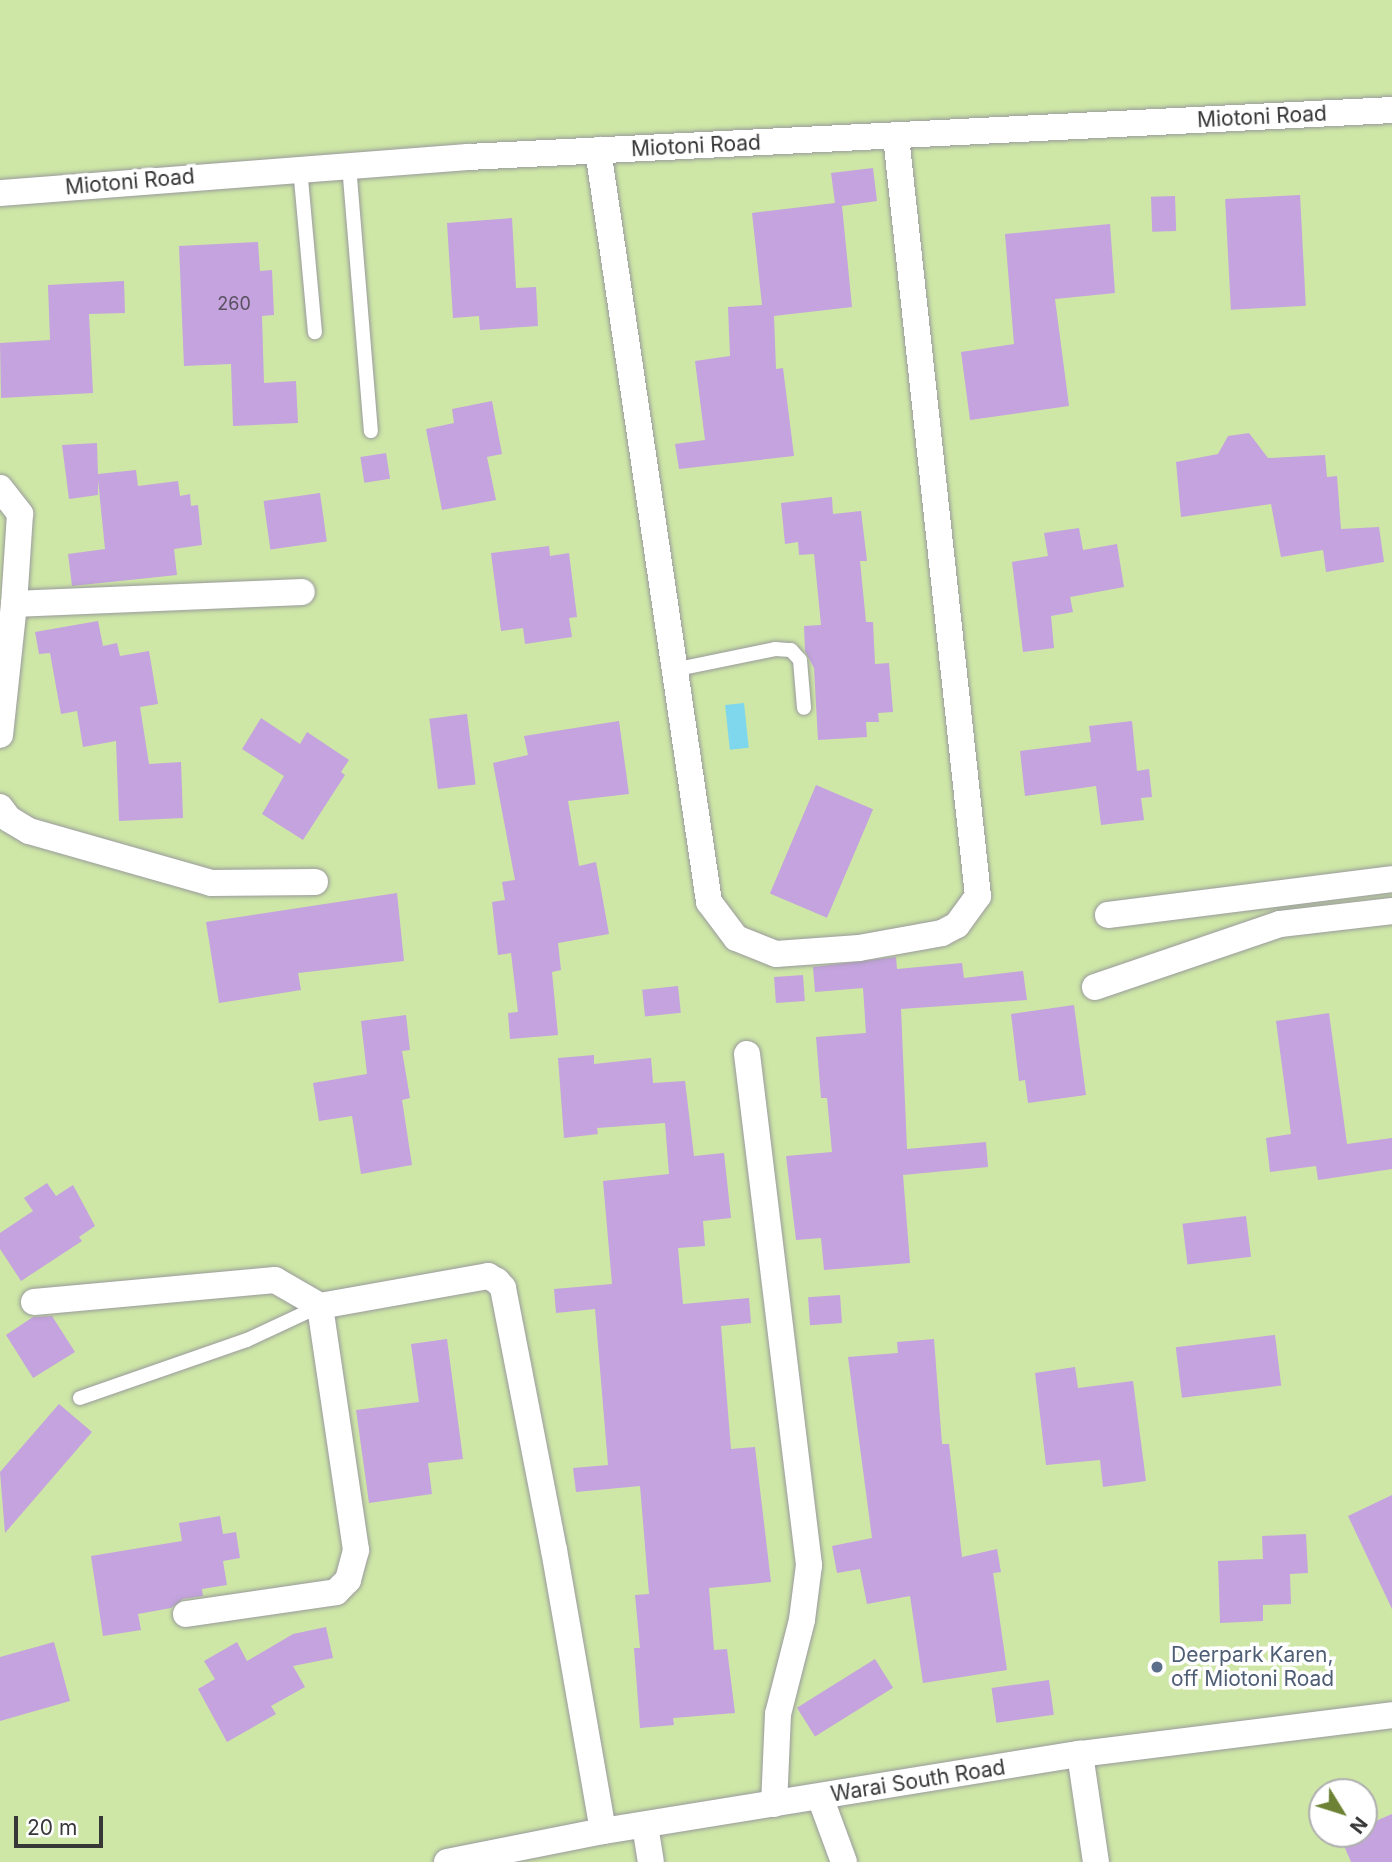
<!DOCTYPE html>
<style>
body{margin:0}
#map{position:relative;width:1392px;height:1862px;overflow:hidden;background:#edeef0;font-family:Inter,sans-serif}
div>[style]{position:absolute}
[style*='--x']{left:calc(var(--x)*1px);top:calc(var(--y)*1px);width:calc(var(--w)*1px);rotate:calc(var(--a)*1deg)}
.green>*{inset:0;background:#cee7a6}
.water>*{inset:0;background:#7ed7ec;transform-origin:0 0}
.building>*{inset:0;background:#c4a3de;transform-origin:0 0}
.roads{filter:drop-shadow(0 0 2px #999a9c) drop-shadow(0 0 2px #999a9c)}
.service>*{height:14px;margin:-7px;padding:0 7px;transform-origin:7px;border-radius:7px;background:#fff}
.minor>*{height:26px;margin:-13px;padding:0 13px;transform-origin:13px;border-radius:13px;background:#fff}
.dots>*{width:19px;height:19px;translate:-50% -50%;box-sizing:border-box;border:4px solid #fff;border-radius:50%}
span{translate:-50% -50%;white-space:nowrap;text-align:center;line-height:1.15;-webkit-text-stroke:7px #fff;paint-order:stroke}
.number-label{font-size:18px;color:#5a5262}
.number-label span{-webkit-text-stroke-width:0}
.street-label{font-size:21px;color:#373738}
.service-label{font-size:21px;color:#4e5e75}
.left{translate:0 -50%;text-align:left}
.north{position:absolute;left:1308px;top:1778px;width:70px;height:70px;box-sizing:border-box;background:#fff;border:2px solid #afafaf;border-radius:50%;rotate:128deg;font-size:19px;font-weight:700;line-height:28px;text-align:center;color:#373738}
.north::after{content:'';display:block;margin:auto;width:24px;height:32px;background:#6d8234;clip-path:polygon(50% 0,100% 100%,50% 72%,0 100%)}
.scale{position:absolute;left:14px;top:1816px;width:89px;height:32px;box-sizing:border-box;border:4px solid #373738;border-top:0;padding-left:9px;font-size:21px;line-height:24px;white-space:nowrap;color:#373738;-webkit-text-stroke:5px #fff;paint-order:stroke}
</style>
<div id="map">
<div class="green">
<i style="clip-path:polygon(evenodd,0 0,1392px 0,1392px 1862px,0 1862px,0 0,1322px 1792px,1364px 1792px,1364px 1834px,1322px 1834px,1322px 1792px)"></i>
</div>
<div class="water">
<i style="left:744px;top:703px;width:45px;height:19px;rotate:84deg"></i>
</div>
<div class="building">
<i style="clip-path:polygon(873px 168px,877px 201px,842px 206px,852px 307px,774px 316px,776px 369px,783px 368px,794px 456px,679px 469px,675px 444px,705px 440px,695px 361px,730px 356px,728px 307px,762px 305px,752px 213px,835px 203px,831px 173px)"></i>
<i style="left:1300px;top:195px;width:111px;height:75px;rotate:87deg"></i>
<i style="left:1175px;top:196px;width:35px;height:24px;rotate:88deg"></i>
<i style="clip-path:polygon(512px 218px,516px 288px,536px 287px,538px 326px,480px 330px,479px 316px,453px 318px,447px 223px)"></i>
<i style="clip-path:polygon(1110px 224px,1115px 293px,1055px 299px,1069px 406px,970px 420px,961px 352px,1014px 344px,1005px 234px)"></i>
<i style="clip-path:polygon(258px 242px,260px 271px,272px 270px,274px 315px,262px 316px,264px 383px,296px 381px,298px 423px,233px 426px,231px 364px,184px 366px,179px 246px)"></i>
<i style="clip-path:polygon(124px 281px,125px 313px,89px 314px,93px 393px,1px 398px,0 343px,50px 340px,48px 285px)"></i>
<i style="clip-path:polygon(492px 401px,502px 454px,487px 457px,496px 500px,442px 510px,426px 429px,454px 423px,452px 409px)"></i>
<i style="clip-path:polygon(1249px 433px,1268px 458px,1325px 455px,1327px 477px,1337px 476px,1341px 529px,1379px 527px,1384px 562px,1326px 572px,1323px 550px,1281px 557px,1271px 504px,1181px 517px,1176px 462px,1218px 454px,1228px 436px)"></i>
<i style="clip-path:polygon(97px 443px,98px 474px,136px 470px,138px 486px,178px 481px,180px 496px,190px 494px,191px 506px,198px 505px,202px 545px,174px 549px,177px 575px,72px 586px,68px 554px,105px 549px,98px 480px,98px 495px,69px 499px,62px 445px)"></i>
<i style="left:386px;top:453px;width:26px;height:26px;rotate:81deg"></i>
<i style="left:320px;top:493px;width:49px;height:57px;rotate:82deg"></i>
<i style="clip-path:polygon(832px 497px,833px 514px,861px 511px,867px 561px,860px 561px,866px 622px,873px 622px,875px 664px,889px 663px,893px 712px,878px 713px,879px 722px,866px 722px,867px 737px,818px 740px,814px 668px,805px 651px,804px 626px,821px 625px,814px 554px,799px 555px,798px 542px,785px 544px,781px 503px)"></i>
<i style="clip-path:polygon(1079px 528px,1083px 550px,1117px 544px,1124px 587px,1070px 597px,1073px 612px,1051px 616px,1054px 648px,1023px 652px,1012px 562px,1048px 556px,1044px 533px)"></i>
<i style="clip-path:polygon(549px 546px,550px 556px,569px 553px,577px 617px,569px 618px,572px 637px,525px 644px,523px 628px,501px 631px,491px 553px)"></i>
<i style="clip-path:polygon(98px 621px,103px 646px,117px 643px,120px 656px,149px 651px,158px 704px,140px 707px,149px 764px,181px 762px,183px 818px,119px 821px,116px 741px,83px 747px,77px 711px,61px 714px,50px 653px,39px 654px,35px 632px)"></i>
<i style="left:467px;top:714px;width:71px;height:38px;rotate:83deg"></i>
<i style="clip-path:polygon(261px 718px,300px 744px,307px 732px,349px 760px,341px 772px,345px 775px,303px 840px,262px 814px,284px 776px,242px 749px)"></i>
<i style="clip-path:polygon(619px 721px,629px 794px,568px 801px,579px 866px,596px 862px,609px 934px,558px 943px,561px 970px,552px 972px,558px 1035px,510px 1039px,508px 1013px,518px 1012px,511px 953px,498px 955px,492px 902px,505px 900px,502px 882px,515px 880px,493px 763px,528px 755px,524px 736px)"></i>
<i style="clip-path:polygon(1132px 721px,1137px 771px,1149px 769px,1152px 797px,1141px 798px,1144px 820px,1101px 825px,1096px 786px,1025px 796px,1020px 751px,1091px 742px,1089px 726px)"></i>
<i style="left:816px;top:785px;width:62px;height:118px;rotate:23deg"></i>
<i style="clip-path:polygon(397px 893px,404px 961px,298px 973px,301px 990px,219px 1003px,206px 922px)"></i>
<i style="clip-path:polygon(896px 957px,897px 969px,962px 963px,964px 978px,1023px 971px,1027px 1000px,901px 1009px,907px 1149px,986px 1142px,988px 1167px,903px 1175px,910px 1263px,824px 1270px,821px 1238px,796px 1240px,786px 1156px,832px 1152px,827px 1098px,821px 1098px,816px 1037px,866px 1033px,863px 988px,815px 992px,813px 967px)"></i>
<i style="left:803px;top:975px;width:26px;height:29px;rotate:86deg"></i>
<i style="left:678px;top:986px;width:27px;height:36px;rotate:84deg"></i>
<i style="clip-path:polygon(1074px 1005px,1086px 1095px,1028px 1103px,1025px 1080px,1019px 1081px,1011px 1014px)"></i>
<i style="clip-path:polygon(1329px 1013px,1347px 1144px,1392px 1138px,1392px 1169px,1318px 1180px,1316px 1166px,1270px 1172px,1266px 1138px,1291px 1134px,1276px 1021px)"></i>
<i style="clip-path:polygon(406px 1015px,410px 1050px,402px 1051px,410px 1098px,402px 1100px,412px 1165px,361px 1174px,352px 1116px,319px 1121px,313px 1083px,367px 1074px,361px 1021px)"></i>
<i style="clip-path:polygon(594px 1055px,594px 1064px,651px 1058px,653px 1083px,685px 1081px,694px 1156px,724px 1153px,731px 1218px,703px 1221px,705px 1246px,678px 1248px,683px 1304px,749px 1298px,751px 1323px,721px 1326px,731px 1449px,755px 1447px,771px 1582px,709px 1588px,714px 1650px,727px 1649px,735px 1713px,673px 1718px,674px 1725px,640px 1728px,634px 1648px,640px 1648px,635px 1595px,649px 1594px,640px 1486px,576px 1492px,573px 1468px,608px 1465px,595px 1309px,556px 1313px,554px 1289px,612px 1284px,603px 1181px,669px 1174px,665px 1123px,597px 1128px,598px 1134px,564px 1138px,558px 1058px)"></i>
<i style="clip-path:polygon(47px 1183px,56px 1196px,73px 1185px,95px 1226px,79px 1237px,82px 1241px,21px 1281px,0 1249px,0 1233px,33px 1211px,24px 1198px)"></i>
<i style="left:1246px;top:1216px;width:41px;height:64px;rotate:83deg"></i>
<i style="left:840px;top:1295px;width:28px;height:32px;rotate:86deg"></i>
<i style="clip-path:polygon(52px 1316px,75px 1352px,33px 1378px,6px 1335px,33px 1317px)"></i>
<i style="left:1275px;top:1335px;width:51px;height:100px;rotate:83deg"></i>
<i style="clip-path:polygon(447px 1339px,463px 1459px,428px 1463px,432px 1494px,369px 1503px,356px 1410px,419px 1402px,411px 1344px)"></i>
<i style="clip-path:polygon(934px 1339px,942px 1444px,949px 1444px,962px 1557px,997px 1549px,1001px 1572px,993px 1573px,1007px 1670px,923px 1683px,910px 1596px,867px 1604px,860px 1569px,837px 1573px,832px 1546px,872px 1538px,848px 1357px,898px 1353px,897px 1342px)"></i>
<i style="clip-path:polygon(1075px 1367px,1078px 1388px,1133px 1381px,1146px 1481px,1103px 1487px,1100px 1460px,1046px 1465px,1035px 1373px)"></i>
<i style="clip-path:polygon(59px 1404px,92px 1432px,5px 1533px,0 1472px)"></i>
<i style="clip-path:polygon(1392px 1495px,1392px 1609px,1348px 1516px)"></i>
<i style="clip-path:polygon(220px 1516px,223px 1534px,236px 1532px,240px 1558px,223px 1561px,227px 1585px,202px 1589px,203px 1596px,183px 1599px,171px 1608px,138px 1614px,141px 1630px,103px 1636px,91px 1556px,182px 1541px,179px 1523px)"></i>
<i style="clip-path:polygon(1306px 1534px,1308px 1573px,1290px 1574px,1291px 1604px,1263px 1605px,1263px 1621px,1220px 1623px,1218px 1561px,1263px 1559px,1262px 1536px)"></i>
<i style="clip-path:polygon(326px 1627px,333px 1658px,293px 1666px,305px 1687px,271px 1706px,276px 1714px,227px 1742px,198px 1689px,215px 1679px,204px 1661px,237px 1642px,247px 1661px,293px 1634px)"></i>
<i style="clip-path:polygon(54px 1642px,70px 1701px,0 1721px,0 1657px)"></i>
<i style="left:875px;top:1659px;width:34px;height:92px;rotate:58deg"></i>
<i style="left:1049px;top:1680px;width:35px;height:58px;rotate:82deg"></i>
<i style="clip-path:polygon(1392px 1814px,1392px 1862px,1351px 1862px,1339px 1834px,1364px 1834px,1364px 1826px)"></i>
</div>
<div class="roads">
<div class="service">
<i style="--x:349;--y:165;--w:267;--a:85.3"></i>
<i style="--x:300;--y:168;--w:165;--a:84.8"></i>
<i style="--x:673;--y:670;--w:104;--a:-11.6"></i>
<i style="--x:775;--y:649;--w:16;--a:4"></i>
<i style="--x:791;--y:650;--w:13;--a:48"></i>
<i style="--x:800;--y:660;--w:48;--a:85.2"></i>
<i style="--x:80;--y:1398;--w:177;--a:-19.2"></i>
<i style="--x:247;--y:1340;--w:81;--a:-25"></i>
</div>
<div class="minor">
<i style="--x:598;--y:150;--w:760;--a:81.6"></i>
<i style="--x:709;--y:902;--w:45;--a:53.1"></i>
<i style="--x:736;--y:938;--w:43;--a:21.8"></i>
<i style="--x:776;--y:954;--w:83;--a:-4.1"></i>
<i style="--x:859;--y:948;--w:84;--a:-10.2"></i>
<i style="--x:942;--y:933;--w:17;--a:-28"></i>
<i style="--x:957;--y:925;--w:36;--a:-54"></i>
<i style="--x:978;--y:896;--w:764;--a:-96.16"></i>
<i style="--x:0;--y:193;--w:469;--a:-4.4"></i>
<i style="--x:468;--y:157;--w:925;--a:-2.91"></i>
<i style="--x:0;--y:488;--w:33;--a:52"></i>
<i style="--x:20;--y:514;--w:90;--a:93.8"></i>
<i style="--x:14;--y:604;--w:288;--a:-2.4"></i>
<i style="--x:0;--y:735;--w:132;--a:-83.9"></i>
<i style="--x:0;--y:807;--w:15;--a:53"></i>
<i style="--x:9;--y:819;--w:23;--a:31"></i>
<i style="--x:29;--y:831;--w:189;--a:15.9"></i>
<i style="--x:211;--y:883;--w:104;--a:-0.6"></i>
<i style="--x:1108;--y:915;--w:286;--a:-7.2"></i>
<i style="--x:1095;--y:987;--w:195;--a:-18.8"></i>
<i style="--x:1280;--y:924;--w:113;--a:-6.6"></i>
<i style="--x:747;--y:1054;--w:515;--a:83.08"></i>
<i style="--x:809;--y:1565;--w:55;--a:97.3"></i>
<i style="--x:802;--y:1620;--w:97;--a:104.3"></i>
<i style="--x:778;--y:1714;--w:90;--a:92.5"></i>
<i style="--x:34;--y:1302;--w:242;--a:-5.2"></i>
<i style="--x:275;--y:1280;--w:52;--a:30"></i>
<i style="--x:320;--y:1306;--w:171;--a:-10.1"></i>
<i style="--x:488;--y:1276;--w:10;--a:29"></i>
<i style="--x:497;--y:1281;--w:9;--a:49"></i>
<i style="--x:503;--y:1288;--w:267;--a:79"></i>
<i style="--x:554;--y:1550;--w:285;--a:80.1"></i>
<i style="--x:186;--y:1614;--w:152;--a:-8.3"></i>
<i style="--x:336;--y:1592;--w:17;--a:-45"></i>
<i style="--x:348;--y:1580;--w:31;--a:-75"></i>
<i style="--x:356;--y:1550;--w:247;--a:-98.4"></i>
<i style="--x:1080;--y:1754;--w:109;--a:81.6"></i>
<i style="--x:820;--y:1797;--w:69;--a:69.7"></i>
<i style="--x:645;--y:1825;--w:37;--a:81"></i>
<i style="--x:447;--y:1862;--w:159;--a:-11.2"></i>
<i style="--x:603;--y:1831;--w:483;--a:-9.2"></i>
<i style="--x:1080;--y:1754;--w:314;--a:-7.1"></i>
</div>
</div>
<div class="dots">
<i style="left:1157px;top:1667px;background:#5c6f8a"></i>
</div>
<div class="number-label">
<span style="left:234px;top:304px">260</span>
</div>
<div class="street-label">
<span style="left:1262px;top:117px;rotate:-3deg">Miotoni Road</span>
<span style="left:696px;top:146px;rotate:-3deg">Miotoni Road</span>
<span style="left:130px;top:182px;rotate:-5deg">Miotoni Road</span>
<span style="left:918px;top:1781px;rotate:-9deg">Warai South Road</span>
</div>
<div class="service-label">
<span class="left" style="left:1171px;top:1667px">Deerpark Karen,<br>off Miotoni Road</span>
</div>
<div class="north">N</div>
<div class="scale">20 m</div>
</div>
